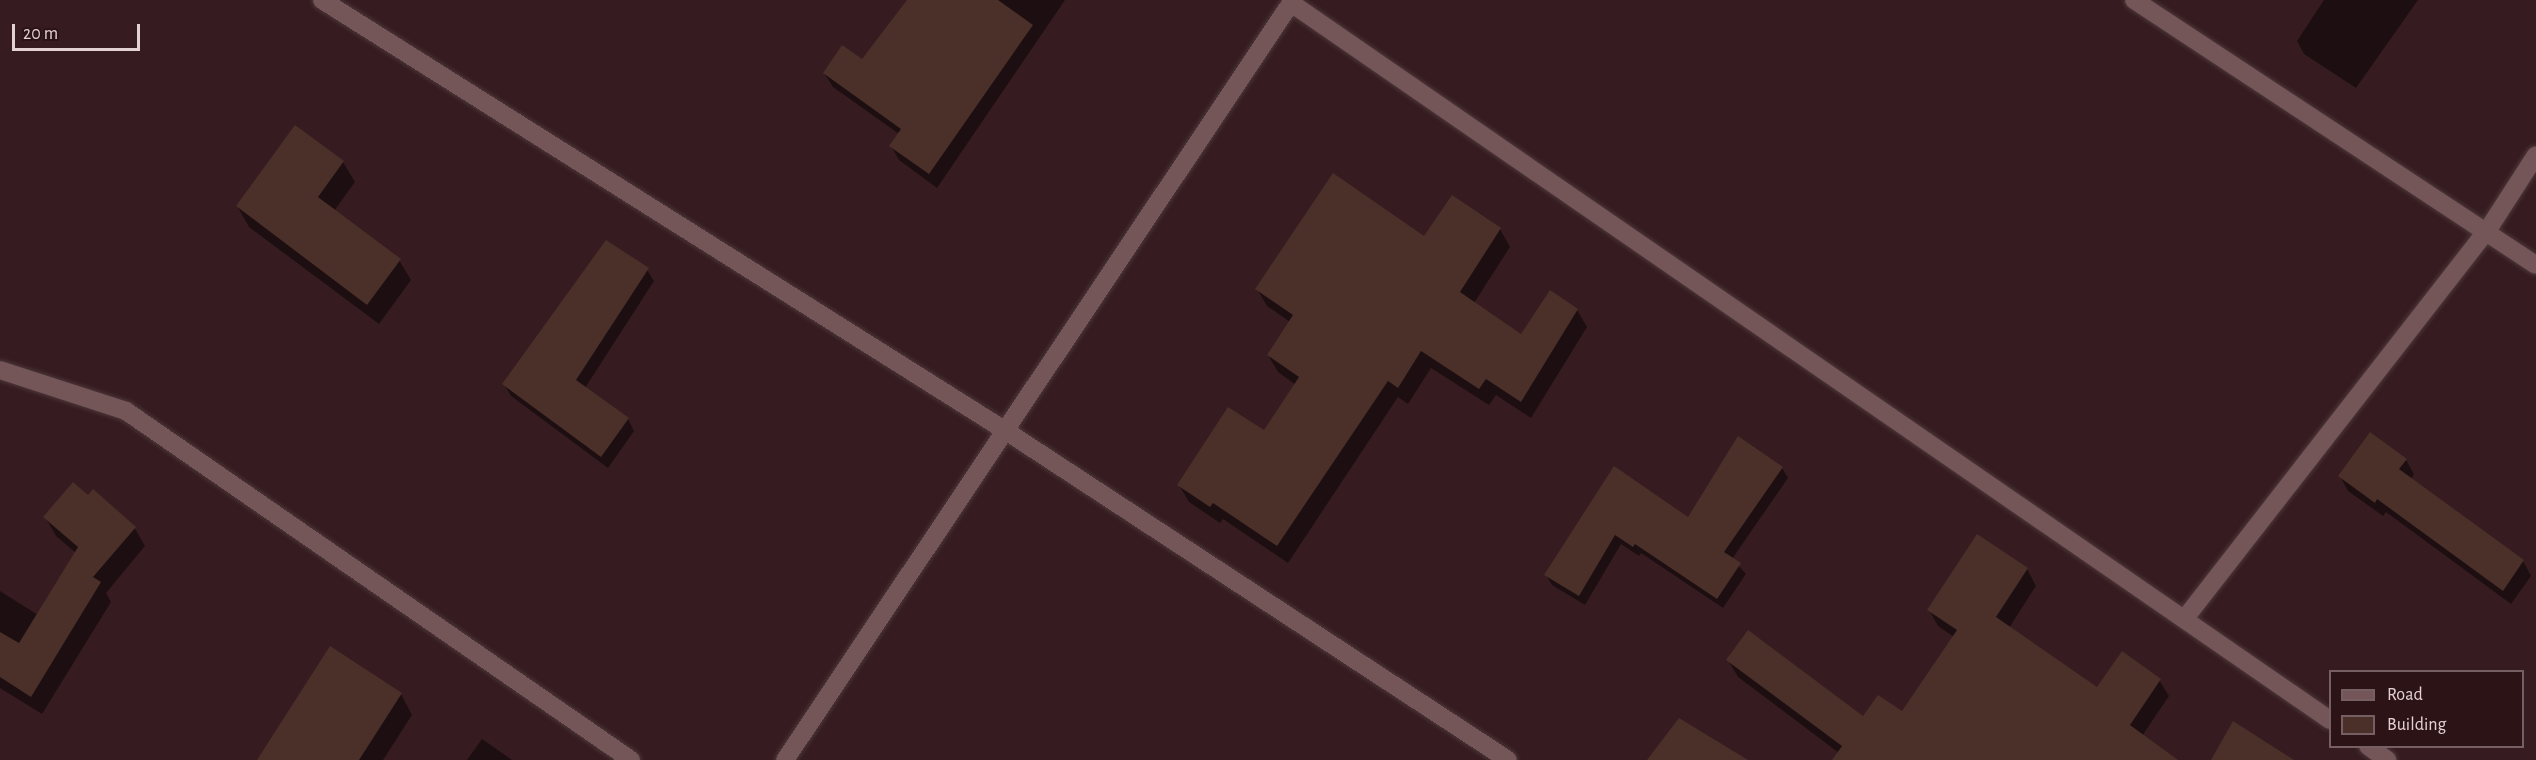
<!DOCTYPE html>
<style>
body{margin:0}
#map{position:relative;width:2536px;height:760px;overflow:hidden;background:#361c20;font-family:"Alegreya Sans",sans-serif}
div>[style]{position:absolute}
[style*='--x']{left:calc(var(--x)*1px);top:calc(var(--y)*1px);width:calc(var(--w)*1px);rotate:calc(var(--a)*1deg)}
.shadow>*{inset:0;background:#0007}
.building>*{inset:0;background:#4a3028}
.roads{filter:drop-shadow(0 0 2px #4c3739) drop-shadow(0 0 2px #4c3739)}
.minor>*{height:18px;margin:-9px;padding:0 9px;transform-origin:9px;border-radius:9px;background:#745659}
span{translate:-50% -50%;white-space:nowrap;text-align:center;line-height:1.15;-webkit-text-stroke:6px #2c1316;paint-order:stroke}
.legend{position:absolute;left:2329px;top:670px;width:195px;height:78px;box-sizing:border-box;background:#2c1316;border:2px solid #765f62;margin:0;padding:8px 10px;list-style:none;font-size:18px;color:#e4d1d3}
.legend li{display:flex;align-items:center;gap:12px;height:30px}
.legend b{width:30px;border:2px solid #765f62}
.scale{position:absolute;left:12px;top:24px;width:128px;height:27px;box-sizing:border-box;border:3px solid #e4d1d3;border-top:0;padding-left:8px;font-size:18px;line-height:21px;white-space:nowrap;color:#e4d1d3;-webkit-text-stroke:4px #2c1316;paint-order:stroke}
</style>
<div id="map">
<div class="shadow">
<i style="clip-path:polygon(909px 0,1065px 0,937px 188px,899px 160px,891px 146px,899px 134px,833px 87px,824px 73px,862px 61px)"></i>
<i style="clip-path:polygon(2324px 0,2418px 0,2356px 88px,2304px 54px,2297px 41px)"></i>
<i style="clip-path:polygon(343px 162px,355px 182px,334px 211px,399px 260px,411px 280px,379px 324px,249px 227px,237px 206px)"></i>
<i style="clip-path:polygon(1452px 197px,1500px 229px,1510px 247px,1474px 303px,1522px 336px,1577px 310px,1587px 327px,1531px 418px,1496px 395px,1489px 405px,1431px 368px,1408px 404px,1398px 397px,1288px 563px,1223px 519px,1220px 523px,1189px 502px,1179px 485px,1264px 432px,1296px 385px,1278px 372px,1268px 355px,1290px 322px,1267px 306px,1257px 289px,1425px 238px)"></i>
<i style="clip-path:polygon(647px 270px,654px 281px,585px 388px,628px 419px,634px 431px,608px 468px,511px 396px,504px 384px)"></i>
<i style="clip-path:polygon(2406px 460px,2414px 474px,2411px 479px,2523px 561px,2531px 576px,2511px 604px,2386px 512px,2383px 516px,2348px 491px,2340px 476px)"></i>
<i style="clip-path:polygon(1614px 468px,1689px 520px,1782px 468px,1788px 478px,1732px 559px,1746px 574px,1723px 608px,1641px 553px,1639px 556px,1621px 544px,1585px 605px,1552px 585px,1546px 575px)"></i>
<i style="clip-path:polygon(89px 497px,134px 527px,145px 546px,106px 593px,111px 602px,42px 714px,0 688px,0 591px,38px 615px,76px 553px,56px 536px,45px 517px)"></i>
<i style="clip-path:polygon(1978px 536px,2027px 569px,2036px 586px,2009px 628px,2097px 689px,2159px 680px,2169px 696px,2142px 736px,2176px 760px,1842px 760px,1839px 753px,1738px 677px,1728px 660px,1864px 718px,1902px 713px,1954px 637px,1938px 626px,1929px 610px)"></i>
<i style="clip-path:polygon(401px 694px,412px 715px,383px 760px,258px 760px)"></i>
<i style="clip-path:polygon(482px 739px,512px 760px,467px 760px)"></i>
</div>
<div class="building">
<i style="clip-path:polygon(907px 0,998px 0,1033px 25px,929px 174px,889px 146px,901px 129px,823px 73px,842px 45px,862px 59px)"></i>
<i style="clip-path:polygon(295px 125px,344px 161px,318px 197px,401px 259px,367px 305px,236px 206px)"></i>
<i style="clip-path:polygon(1333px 173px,1424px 236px,1452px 195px,1501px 228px,1460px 292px,1521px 334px,1550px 290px,1578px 309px,1521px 402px,1486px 379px,1479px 389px,1421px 351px,1398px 388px,1388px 381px,1277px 546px,1213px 503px,1210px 507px,1177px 485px,1228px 407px,1264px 430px,1299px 377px,1267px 355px,1293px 315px,1255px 289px)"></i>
<i style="clip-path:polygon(606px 240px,649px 268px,576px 380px,629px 418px,601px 457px,502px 384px)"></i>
<i style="clip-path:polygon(2370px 432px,2407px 459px,2399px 469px,2524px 560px,2503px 591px,2377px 499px,2375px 503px,2338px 476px)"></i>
<i style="clip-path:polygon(1738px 436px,1783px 467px,1724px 552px,1741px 563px,1717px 599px,1635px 544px,1633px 547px,1615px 535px,1579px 596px,1544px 575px,1614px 466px,1688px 517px)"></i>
<i style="clip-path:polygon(73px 482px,88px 495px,93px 489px,136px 527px,93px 577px,101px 582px,31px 697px,0 677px,0 632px,19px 643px,78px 547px,43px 517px)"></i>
<i style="clip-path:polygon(1977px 534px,2028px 568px,1996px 617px,2097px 687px,2122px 651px,2161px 679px,2130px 725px,2178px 760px,1832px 760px,1842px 746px,1726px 660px,1748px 630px,1863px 716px,1878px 695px,1902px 711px,1957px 630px,1927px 610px)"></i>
<i style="clip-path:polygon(330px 646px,402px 693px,359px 760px,257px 760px)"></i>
<i style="clip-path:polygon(1679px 718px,1748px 760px,1647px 760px)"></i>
<i style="clip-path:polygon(2233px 721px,2294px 760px,2211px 760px)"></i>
</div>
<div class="roads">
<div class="minor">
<i style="--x:322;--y:0;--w:808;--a:32.22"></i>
<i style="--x:1006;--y:431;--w:600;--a:33.24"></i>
<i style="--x:2134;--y:0;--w:481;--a:33.4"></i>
<i style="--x:1291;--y:3;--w:1262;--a:34.61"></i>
<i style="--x:0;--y:370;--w:133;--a:18"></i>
<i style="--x:126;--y:411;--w:614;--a:34.65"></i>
<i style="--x:2186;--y:617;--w:489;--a:-52.1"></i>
<i style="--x:2487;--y:231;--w:90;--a:-57.2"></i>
<i style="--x:2368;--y:746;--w:24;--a:36"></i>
<i style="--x:785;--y:760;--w:914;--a:-56.24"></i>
</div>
</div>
<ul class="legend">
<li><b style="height:8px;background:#745659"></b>Road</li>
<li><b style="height:16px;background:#4a3028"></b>Building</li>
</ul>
<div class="scale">20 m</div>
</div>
